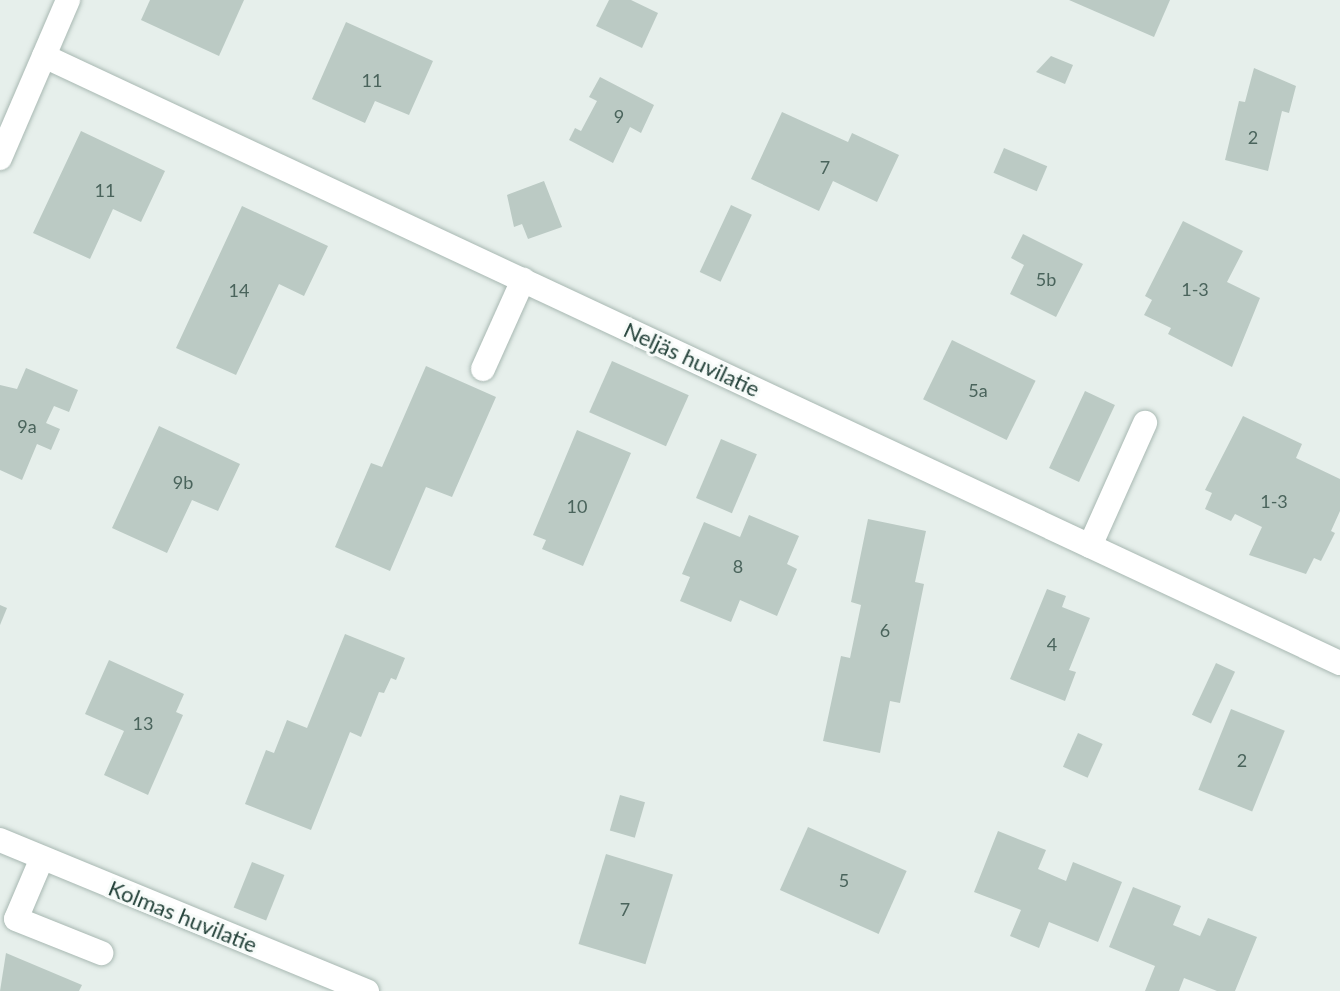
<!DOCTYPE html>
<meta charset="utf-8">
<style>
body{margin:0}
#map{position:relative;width:1340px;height:991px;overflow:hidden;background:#e6efeb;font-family:Lato,sans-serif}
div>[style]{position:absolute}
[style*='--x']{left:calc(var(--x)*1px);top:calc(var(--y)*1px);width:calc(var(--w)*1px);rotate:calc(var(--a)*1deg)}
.building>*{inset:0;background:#bbcac4;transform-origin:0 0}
.roads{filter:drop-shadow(0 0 2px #a8b8b2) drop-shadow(0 0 2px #a8b8b2)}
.service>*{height:24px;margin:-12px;padding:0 12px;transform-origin:12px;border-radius:12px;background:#fff}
.minor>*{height:24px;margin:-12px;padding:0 12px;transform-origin:12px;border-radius:12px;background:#fff}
span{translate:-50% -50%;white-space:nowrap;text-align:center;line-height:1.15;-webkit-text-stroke:6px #f7fbf9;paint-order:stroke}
.number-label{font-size:18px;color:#4a645c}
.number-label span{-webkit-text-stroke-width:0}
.street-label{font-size:22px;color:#24423a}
</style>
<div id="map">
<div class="building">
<i style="clip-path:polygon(150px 0,244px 0,219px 56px,141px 20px)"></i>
<i style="clip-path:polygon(609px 0,631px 0,658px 13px,642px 48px,596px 26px)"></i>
<i style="clip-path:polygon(1069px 0,1170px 0,1154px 37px)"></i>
<i style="clip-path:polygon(346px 22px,433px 61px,409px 115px,375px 101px,365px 123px,312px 99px)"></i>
<i style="clip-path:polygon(1051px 56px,1073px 65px,1065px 84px,1036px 72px)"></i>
<i style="clip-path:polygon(1254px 68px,1296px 86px,1289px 113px,1282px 111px,1268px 171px,1225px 160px,1239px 101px,1245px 102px)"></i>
<i style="clip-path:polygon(600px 77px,654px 105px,641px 133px,630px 127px,613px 163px,569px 140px,575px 128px,581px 131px,597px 101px,589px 97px)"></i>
<i style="clip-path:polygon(782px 112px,848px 142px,852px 133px,899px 155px,877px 202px,833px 181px,819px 211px,751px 179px)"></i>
<i style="clip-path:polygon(81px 131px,165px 171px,141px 222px,113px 209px,90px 259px,33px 233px)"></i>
<i style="left:1004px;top:148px;width:47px;height:27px;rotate:23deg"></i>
<i style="clip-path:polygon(544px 181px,562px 227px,528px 239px,522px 224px,514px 227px,507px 195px)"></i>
<i style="left:731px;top:205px;width:23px;height:74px;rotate:25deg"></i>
<i style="clip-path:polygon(242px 206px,328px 246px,304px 296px,279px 284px,236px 375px,176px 348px)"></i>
<i style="clip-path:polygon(1183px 221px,1243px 251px,1227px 282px,1260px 298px,1232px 367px,1168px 334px,1171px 328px,1144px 315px,1152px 300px,1145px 296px)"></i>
<i style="clip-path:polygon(1023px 234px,1083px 264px,1056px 317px,1010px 294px,1024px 265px,1011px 258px)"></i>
<i style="left:952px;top:340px;width:93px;height:66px;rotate:26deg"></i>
<i style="left:612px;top:361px;width:84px;height:56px;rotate:24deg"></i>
<i style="clip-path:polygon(426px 366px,496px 397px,452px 497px,426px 487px,390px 571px,335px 547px,371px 463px,382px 467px)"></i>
<i style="clip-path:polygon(26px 368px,78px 390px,69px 412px,54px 406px,46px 423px,60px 429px,51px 450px,37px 444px,22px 480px,0 470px,0 385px,17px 389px)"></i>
<i style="left:1085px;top:391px;width:33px;height:85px;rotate:25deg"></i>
<i style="clip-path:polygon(1243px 416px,1302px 444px,1296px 458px,1340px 479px,1340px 511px,1331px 531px,1335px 533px,1321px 561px,1314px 558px,1306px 574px,1249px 555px,1262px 527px,1235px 514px,1231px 521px,1205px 509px,1212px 493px,1205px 490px)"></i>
<i style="clip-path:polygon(159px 426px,240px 464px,218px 511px,192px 500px,167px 553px,112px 528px)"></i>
<i style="clip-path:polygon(577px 430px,631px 453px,583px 566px,542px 549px,546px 540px,533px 535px)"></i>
<i style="left:721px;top:439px;width:39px;height:64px;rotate:23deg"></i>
<i style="clip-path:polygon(749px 515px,799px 536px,787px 564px,797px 569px,777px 616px,740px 600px,731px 622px,680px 601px,690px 577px,682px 574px,704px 522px,740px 537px)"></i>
<i style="clip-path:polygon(868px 519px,926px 531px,915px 582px,924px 584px,900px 703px,890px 701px,880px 753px,823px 741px,841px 656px,850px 658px,861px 605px,851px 602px)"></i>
<i style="clip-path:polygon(1047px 589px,1066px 596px,1062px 607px,1090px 618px,1069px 670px,1076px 672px,1065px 701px,1010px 679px)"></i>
<i style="clip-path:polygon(0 605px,7px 608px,0 625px)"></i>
<i style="clip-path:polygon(345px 634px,405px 658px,396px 680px,391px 678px,384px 693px,379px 692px,361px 737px,350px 732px,311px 830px,245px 804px,266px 750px,274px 753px,287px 720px,307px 728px)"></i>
<i style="clip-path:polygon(109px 660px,184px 694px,176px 712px,183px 715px,148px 795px,104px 775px,124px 731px,85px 714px)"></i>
<i style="left:1216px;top:663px;width:21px;height:57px;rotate:25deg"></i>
<i style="left:1231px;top:709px;width:58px;height:87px;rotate:22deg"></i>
<i style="left:1078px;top:733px;width:27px;height:37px;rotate:24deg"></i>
<i style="left:620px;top:795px;width:26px;height:37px;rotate:16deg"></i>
<i style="left:808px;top:827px;width:108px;height:69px;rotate:24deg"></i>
<i style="clip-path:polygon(998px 831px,1046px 850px,1038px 869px,1066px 881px,1073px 862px,1122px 882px,1098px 942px,1049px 922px,1039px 948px,1010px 936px,1021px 910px,974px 892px)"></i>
<i style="left:606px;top:854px;width:70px;height:94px;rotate:17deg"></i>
<i style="left:252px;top:862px;width:35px;height:49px;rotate:22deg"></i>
<i style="clip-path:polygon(1133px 887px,1181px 906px,1173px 925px,1200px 936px,1208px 918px,1257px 937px,1235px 991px,1217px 991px,1184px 978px,1179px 991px,1145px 991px,1155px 966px,1109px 947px)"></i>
<i style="clip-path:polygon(6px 953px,82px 985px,79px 991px,0 991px)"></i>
</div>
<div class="roads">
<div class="service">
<i style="--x:483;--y:369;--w:98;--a:-65.8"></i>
<i style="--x:1090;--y:546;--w:135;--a:-65.9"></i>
<i style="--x:42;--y:858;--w:66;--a:113.1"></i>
<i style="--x:16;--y:919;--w:92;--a:21.8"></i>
</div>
<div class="minor">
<i style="--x:44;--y:56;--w:1431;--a:25.1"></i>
<i style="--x:0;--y:158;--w:172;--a:-66.7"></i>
<i style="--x:0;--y:840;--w:397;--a:22.4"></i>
</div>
</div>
<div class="number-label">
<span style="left:372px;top:80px">11</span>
<span style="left:619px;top:116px">9</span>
<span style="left:1253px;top:137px">2</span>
<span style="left:825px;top:167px">7</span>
<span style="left:105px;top:190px">11</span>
<span style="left:1046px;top:279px">5b</span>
<span style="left:1195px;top:289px">1-3</span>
<span style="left:239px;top:290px">14</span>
<span style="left:978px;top:390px">5a</span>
<span style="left:27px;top:426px">9a</span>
<span style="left:183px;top:482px">9b</span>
<span style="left:1274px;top:501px">1-3</span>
<span style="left:577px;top:506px">10</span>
<span style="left:738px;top:566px">8</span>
<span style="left:885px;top:630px">6</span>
<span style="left:1052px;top:644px">4</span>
<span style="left:143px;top:723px">13</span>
<span style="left:1242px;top:760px">2</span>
<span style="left:844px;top:880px">5</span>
<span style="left:625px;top:909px">7</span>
</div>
<div class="street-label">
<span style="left:692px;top:359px;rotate:25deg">Neljäs huvilatie</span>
<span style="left:183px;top:916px;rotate:22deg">Kolmas huvilatie</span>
</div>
</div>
